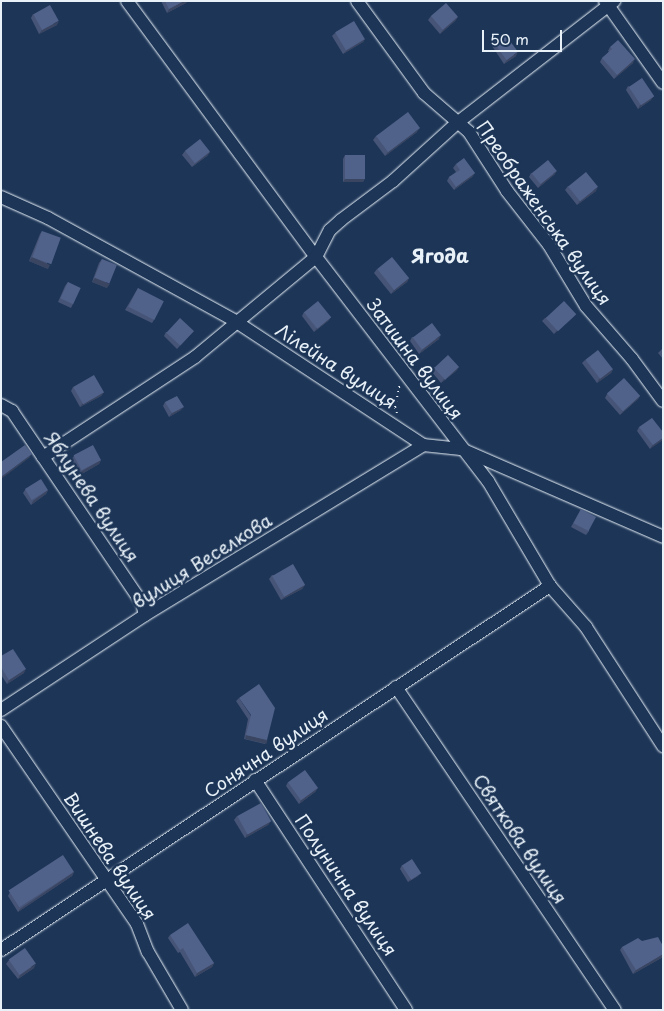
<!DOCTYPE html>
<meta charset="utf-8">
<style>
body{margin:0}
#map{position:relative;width:664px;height:1011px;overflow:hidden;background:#1d3557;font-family:"Playpen Sans",sans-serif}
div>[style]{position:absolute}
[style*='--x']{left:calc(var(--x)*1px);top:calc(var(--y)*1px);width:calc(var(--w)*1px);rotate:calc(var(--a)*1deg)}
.path>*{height:2px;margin-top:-1px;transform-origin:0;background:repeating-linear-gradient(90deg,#e8f1f8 0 1px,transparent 0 5px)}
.roads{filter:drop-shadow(0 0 1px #e8f1f8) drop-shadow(0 0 1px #e8f1f8)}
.street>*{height:12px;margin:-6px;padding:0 6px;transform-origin:6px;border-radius:6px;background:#1d3557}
.wall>*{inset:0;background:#465477}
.shaded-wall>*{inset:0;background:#394561;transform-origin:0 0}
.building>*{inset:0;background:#51628a;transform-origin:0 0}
span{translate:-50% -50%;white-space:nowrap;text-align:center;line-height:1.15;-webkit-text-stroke:5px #1d3557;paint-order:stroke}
.street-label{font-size:18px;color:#e8f1f8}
.neighbourhood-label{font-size:19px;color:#e8f1f8;font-weight:700}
.frame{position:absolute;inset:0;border:2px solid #e8f1f8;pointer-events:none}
.scale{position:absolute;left:482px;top:30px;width:80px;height:22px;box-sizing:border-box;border:2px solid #e8f1f8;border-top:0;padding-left:6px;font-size:15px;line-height:18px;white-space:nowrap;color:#e8f1f8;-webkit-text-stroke:4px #1d3557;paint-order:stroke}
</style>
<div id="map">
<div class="path">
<i style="--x:397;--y:413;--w:6;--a:-108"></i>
<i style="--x:395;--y:407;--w:24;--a:-78"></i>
</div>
<div class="roads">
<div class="street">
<i style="--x:127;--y:1;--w:318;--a:53.6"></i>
<i style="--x:316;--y:257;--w:282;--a:52.5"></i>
<i style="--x:488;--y:481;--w:122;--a:59.4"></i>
<i style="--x:550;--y:586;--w:55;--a:48.7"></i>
<i style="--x:586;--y:627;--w:142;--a:57.1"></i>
<i style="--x:357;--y:1;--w:114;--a:53.9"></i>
<i style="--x:424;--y:93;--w:60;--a:40.9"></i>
<i style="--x:469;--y:132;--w:70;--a:57.2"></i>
<i style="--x:507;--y:191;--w:68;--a:52.1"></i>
<i style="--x:549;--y:245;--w:71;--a:58.8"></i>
<i style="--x:586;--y:306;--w:70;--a:49"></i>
<i style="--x:632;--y:359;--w:52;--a:53.6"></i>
<i style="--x:605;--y:1;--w:100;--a:54.7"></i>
<i style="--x:1;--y:197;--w:51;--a:24.1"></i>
<i style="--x:48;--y:218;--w:213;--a:28.8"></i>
<i style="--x:235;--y:321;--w:225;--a:33.4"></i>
<i style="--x:423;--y:445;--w:38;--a:6"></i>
<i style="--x:461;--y:449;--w:220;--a:23.5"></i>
<i style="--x:1;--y:405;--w:13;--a:29"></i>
<i style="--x:12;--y:411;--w:55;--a:56"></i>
<i style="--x:43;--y:457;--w:176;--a:55.9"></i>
<i style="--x:142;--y:603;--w:12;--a:76"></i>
<i style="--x:43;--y:457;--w:182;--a:-33.3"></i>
<i style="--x:195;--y:357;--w:157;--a:-39.6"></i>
<i style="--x:316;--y:257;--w:30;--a:-63"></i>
<i style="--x:330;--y:230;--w:15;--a:-42"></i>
<i style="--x:341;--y:220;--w:65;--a:-36.9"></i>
<i style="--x:393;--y:181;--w:86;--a:-42.2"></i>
<i style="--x:457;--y:123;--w:199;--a:-37.8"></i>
<i style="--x:396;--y:687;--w:390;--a:55.9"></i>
<i style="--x:1;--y:710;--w:173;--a:-33.4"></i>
<i style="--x:145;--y:615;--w:326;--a:-31.4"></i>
<i style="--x:1;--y:726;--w:240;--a:55.5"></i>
<i style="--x:137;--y:924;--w:30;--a:69"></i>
<i style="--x:148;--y:952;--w:67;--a:59.6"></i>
<i style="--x:255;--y:780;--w:275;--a:56.7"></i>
<i style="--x:1;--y:950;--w:659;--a:-33.55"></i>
</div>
</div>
<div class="wall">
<i style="clip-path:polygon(161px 1px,187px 1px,186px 3px,167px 13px)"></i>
<i style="clip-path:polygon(33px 14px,57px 25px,39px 34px,31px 18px)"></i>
<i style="clip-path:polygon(431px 16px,458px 17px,455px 21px,440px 34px,428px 20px)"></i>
<i style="clip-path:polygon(335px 33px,365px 39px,363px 42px,343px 54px,332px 36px)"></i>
<i style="clip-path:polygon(494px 42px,516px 56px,504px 64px,492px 46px)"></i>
<i style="clip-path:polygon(610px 47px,633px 63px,614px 79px,600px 62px,602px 58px,609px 52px,608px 51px)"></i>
<i style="clip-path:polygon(628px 86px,651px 100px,638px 109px,626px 90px)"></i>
<i style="clip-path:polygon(417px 132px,385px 156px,373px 140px,376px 136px)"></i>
<i style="clip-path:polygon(185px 151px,210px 152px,207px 156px,192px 167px,182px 155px)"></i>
<i style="clip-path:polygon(345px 155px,365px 178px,363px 182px,343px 182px,343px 159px)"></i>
<i style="clip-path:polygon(456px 164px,475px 173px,472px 177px,454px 190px,447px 181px,449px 177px,456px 172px,453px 168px)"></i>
<i style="clip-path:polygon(531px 173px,555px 174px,538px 188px,529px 177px)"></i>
<i style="clip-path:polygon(568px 186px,596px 191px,577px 205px,565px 190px)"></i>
<i style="clip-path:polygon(42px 231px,48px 269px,29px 261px,40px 234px)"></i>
<i style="clip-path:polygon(102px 259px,107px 288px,92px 282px,99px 263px)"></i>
<i style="clip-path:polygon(377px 269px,409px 278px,407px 282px,391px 294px,374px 273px)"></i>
<i style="clip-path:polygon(68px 282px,73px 304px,71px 308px,58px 302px,65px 286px)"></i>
<i style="clip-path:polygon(138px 288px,154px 320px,152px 323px,125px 310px)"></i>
<i style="clip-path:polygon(304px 312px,331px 317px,328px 321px,314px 332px,302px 316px)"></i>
<i style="clip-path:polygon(576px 314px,573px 317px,554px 334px,542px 321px,545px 318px)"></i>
<i style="clip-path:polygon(194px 331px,177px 349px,164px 336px,166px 332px)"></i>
<i style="clip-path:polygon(412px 337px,439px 339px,419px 354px,410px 341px)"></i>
<i style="clip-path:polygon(663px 348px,663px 359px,658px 353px)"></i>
<i style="clip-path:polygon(585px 360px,613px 369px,611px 373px,597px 383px,582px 363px)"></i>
<i style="clip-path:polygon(433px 367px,459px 367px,456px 371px,441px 383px,431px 371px)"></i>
<i style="clip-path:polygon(73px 387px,104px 392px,101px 396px,80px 407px,71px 391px)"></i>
<i style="clip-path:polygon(607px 394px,640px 396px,638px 399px,620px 415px,605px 398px)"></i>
<i style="clip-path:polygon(165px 402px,181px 410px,169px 417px,163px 406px)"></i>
<i style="clip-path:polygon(639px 427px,663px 432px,650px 449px,637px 431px)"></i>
<i style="clip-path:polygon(74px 456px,101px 460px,99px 464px,80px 475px,71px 460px)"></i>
<i style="clip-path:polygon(25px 490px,48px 490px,46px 494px,31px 505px,23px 493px)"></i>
<i style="clip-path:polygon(581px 509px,589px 531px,586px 535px,571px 527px)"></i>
<i style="clip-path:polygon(272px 575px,305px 585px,302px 589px,281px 600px,269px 579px)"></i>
<i style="clip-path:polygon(1px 656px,24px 673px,7px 684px,1px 675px)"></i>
<i style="clip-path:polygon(239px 698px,267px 740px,265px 744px,244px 739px,248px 719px,236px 701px)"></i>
<i style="clip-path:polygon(288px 782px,318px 788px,315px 792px,299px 804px,286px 786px)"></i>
<i style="clip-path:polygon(237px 816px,271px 821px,268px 825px,245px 838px,234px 820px)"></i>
<i style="clip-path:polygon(402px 865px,418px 876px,408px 882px,400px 869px)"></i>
<i style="clip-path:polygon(74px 872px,72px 876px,18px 912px,8px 896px,10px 892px)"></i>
<i style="clip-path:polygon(170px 935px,214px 963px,212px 967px,195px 977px,180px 952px,178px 953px,168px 938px)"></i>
<i style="clip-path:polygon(663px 946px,663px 957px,633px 974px,620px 950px,622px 947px)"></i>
<i style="clip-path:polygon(9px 960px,34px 968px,18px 979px,6px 964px)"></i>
</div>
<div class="shaded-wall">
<i style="clip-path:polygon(184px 1px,187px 1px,186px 3px,167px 13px,169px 9px)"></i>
<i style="clip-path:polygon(458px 17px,455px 21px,440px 34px,443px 30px)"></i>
<i style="clip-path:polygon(59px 21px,57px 25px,39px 34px,42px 30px)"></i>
<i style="clip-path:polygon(365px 39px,363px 42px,343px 54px,346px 51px)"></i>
<i style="clip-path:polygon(518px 52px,516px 56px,504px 64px,507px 60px)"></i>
<i style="clip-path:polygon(635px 59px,633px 63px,614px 79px,617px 75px)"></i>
<i style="clip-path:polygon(654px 96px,651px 100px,638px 109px,640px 105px)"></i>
<i style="clip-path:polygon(420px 128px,417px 132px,385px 156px,388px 152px)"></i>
<i style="clip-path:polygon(210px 152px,207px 156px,192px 167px,195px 164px)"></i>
<i style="clip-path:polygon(557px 171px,555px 174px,538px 188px,541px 184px)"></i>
<i style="clip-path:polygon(475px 173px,472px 177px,454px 190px,456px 187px)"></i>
<i style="clip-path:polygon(365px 178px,363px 182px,343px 182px,345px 179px)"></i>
<i style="clip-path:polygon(598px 187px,596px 191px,577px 205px,580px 201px)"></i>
<i style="clip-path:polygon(32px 257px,50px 265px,48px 269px,29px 261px)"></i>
<i style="clip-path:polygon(95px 278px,110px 284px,107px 288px,92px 282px)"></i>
<i style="clip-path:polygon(409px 278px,407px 282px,391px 294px,394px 290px)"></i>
<i style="clip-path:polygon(576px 314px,573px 317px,554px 334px,557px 330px)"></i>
<i style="clip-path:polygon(331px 317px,328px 321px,314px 332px,317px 328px)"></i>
<i style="clip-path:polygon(441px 335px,439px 339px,419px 354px,422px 350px)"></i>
<i style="clip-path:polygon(459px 367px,456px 371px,441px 383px,444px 379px)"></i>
<i style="clip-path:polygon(613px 369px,611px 373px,597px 383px,599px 379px)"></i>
<i style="clip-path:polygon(104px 392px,101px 396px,80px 407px,82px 404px)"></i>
<i style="clip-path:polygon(640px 396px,638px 399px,620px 415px,623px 411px)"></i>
<i style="clip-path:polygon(184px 407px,181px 410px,169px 417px,172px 413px)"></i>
<i style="clip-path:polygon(663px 438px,663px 440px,650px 449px,653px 445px)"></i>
<i style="clip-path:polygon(32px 454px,29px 458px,1px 479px,1px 477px)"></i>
<i style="clip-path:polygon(101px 460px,99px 464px,80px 475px,82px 471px)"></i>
<i style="clip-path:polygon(48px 490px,46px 494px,31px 505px,33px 501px)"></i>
<i style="clip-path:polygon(305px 585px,302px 589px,281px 600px,284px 597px)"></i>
<i style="clip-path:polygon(26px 669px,24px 673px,7px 684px,9px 680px)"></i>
<i style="left:246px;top:735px;width:22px;height:4px;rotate:13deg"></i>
<i style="clip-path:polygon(318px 788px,315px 792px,299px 804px,301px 800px)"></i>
<i style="clip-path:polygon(271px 821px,268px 825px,245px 838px,247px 834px)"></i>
<i style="clip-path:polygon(74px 872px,72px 876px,18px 912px,20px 909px)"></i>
<i style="clip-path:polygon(421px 873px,418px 876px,408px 882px,411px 879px)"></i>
<i style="clip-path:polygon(663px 954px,663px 957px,633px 974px,636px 970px)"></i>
<i style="clip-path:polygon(214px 963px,212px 967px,195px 977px,197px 973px)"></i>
<i style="clip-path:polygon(36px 964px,34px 968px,18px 979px,20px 975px)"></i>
</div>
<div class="building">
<i style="clip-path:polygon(165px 1px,184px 1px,169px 9px)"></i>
<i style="left:446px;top:3px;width:18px;height:20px;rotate:49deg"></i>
<i style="left:50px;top:5px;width:18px;height:19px;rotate:61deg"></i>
<i style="left:354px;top:21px;width:21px;height:22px;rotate:59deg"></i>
<i style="left:505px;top:34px;width:22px;height:14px;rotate:54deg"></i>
<i style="clip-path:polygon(618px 40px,635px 59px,617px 75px,602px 58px,612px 49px,610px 47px)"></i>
<i style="left:642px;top:78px;width:22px;height:16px;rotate:56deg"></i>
<i style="left:408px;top:112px;width:20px;height:40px;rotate:53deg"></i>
<i style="left:200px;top:139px;width:16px;height:19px;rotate:52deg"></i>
<i style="left:345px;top:155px;width:20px;height:24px"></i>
<i style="clip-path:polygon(464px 158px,475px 173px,456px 187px,449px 177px,460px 170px,456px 164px)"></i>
<i style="left:548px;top:160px;width:14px;height:21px;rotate:51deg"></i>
<i style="left:586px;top:172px;width:19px;height:23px;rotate:51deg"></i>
<i style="left:42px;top:231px;width:20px;height:28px;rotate:20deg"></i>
<i style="left:392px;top:257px;width:27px;height:19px;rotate:51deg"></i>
<i style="left:102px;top:259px;width:16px;height:20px;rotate:22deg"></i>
<i style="left:68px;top:282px;width:14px;height:18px;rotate:25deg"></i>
<i style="left:138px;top:288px;width:29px;height:21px;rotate:27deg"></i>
<i style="left:318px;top:301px;width:21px;height:18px;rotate:51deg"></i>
<i style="left:564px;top:301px;width:18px;height:25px;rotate:47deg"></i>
<i style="left:180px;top:318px;width:19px;height:20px;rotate:43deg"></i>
<i style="left:432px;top:323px;width:15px;height:24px;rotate:53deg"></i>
<i style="left:598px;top:350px;width:24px;height:16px;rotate:52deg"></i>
<i style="left:448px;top:355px;width:16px;height:19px;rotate:47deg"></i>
<i style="left:94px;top:375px;width:20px;height:24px;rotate:60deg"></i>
<i style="left:624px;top:378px;width:24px;height:23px;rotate:48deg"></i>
<i style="clip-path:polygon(177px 396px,184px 407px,172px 413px,165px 402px)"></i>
<i style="clip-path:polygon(652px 418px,663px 432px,663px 438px,653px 445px,639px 427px)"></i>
<i style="clip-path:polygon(25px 445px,32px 454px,1px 477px,1px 462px)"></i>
<i style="left:93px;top:445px;width:17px;height:22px;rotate:62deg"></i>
<i style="left:41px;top:479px;width:13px;height:19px;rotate:58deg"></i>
<i style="left:581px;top:509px;width:17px;height:16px;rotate:28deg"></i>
<i style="left:293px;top:564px;width:24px;height:24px;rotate:60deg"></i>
<i style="clip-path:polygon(13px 649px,26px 669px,9px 680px,1px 667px,1px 656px)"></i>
<i style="clip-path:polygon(259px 684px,275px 708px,267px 740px,246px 735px,251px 715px,239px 698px)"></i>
<i style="left:305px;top:770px;width:22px;height:21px;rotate:54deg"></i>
<i style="left:261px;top:803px;width:21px;height:27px;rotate:61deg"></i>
<i style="left:63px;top:855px;width:20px;height:65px;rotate:57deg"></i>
<i style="left:412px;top:859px;width:17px;height:12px;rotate:57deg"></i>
<i style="clip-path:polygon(188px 923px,214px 963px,197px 973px,183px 948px,180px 950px,170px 935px)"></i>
<i style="clip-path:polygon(658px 937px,663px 946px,663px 954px,636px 970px,622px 947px,638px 938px,642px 941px)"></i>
<i style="left:25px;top:948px;width:19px;height:20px;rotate:55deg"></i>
</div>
<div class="street-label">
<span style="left:544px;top:213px;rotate:55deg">Преображенська вулиця</span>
<span style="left:415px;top:359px;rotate:53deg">Затишна вулиця</span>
<span style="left:336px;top:366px;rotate:33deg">Лілейна вулиця</span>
<span style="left:92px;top:497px;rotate:56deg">Яблунева вулиця</span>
<span style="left:202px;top:561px;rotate:-32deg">вулиця Веселкова</span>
<span style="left:266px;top:753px;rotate:-34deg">Сонячна вулиця</span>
<span style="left:520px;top:839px;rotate:56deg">Святкова вулиця</span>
<span style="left:110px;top:856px;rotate:56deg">Вишнева вулиця</span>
<span style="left:346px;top:885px;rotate:56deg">Полунична вулиця</span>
</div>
<div class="neighbourhood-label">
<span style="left:440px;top:256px">Ягода</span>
</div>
<div class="frame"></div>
<div class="scale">50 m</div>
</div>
